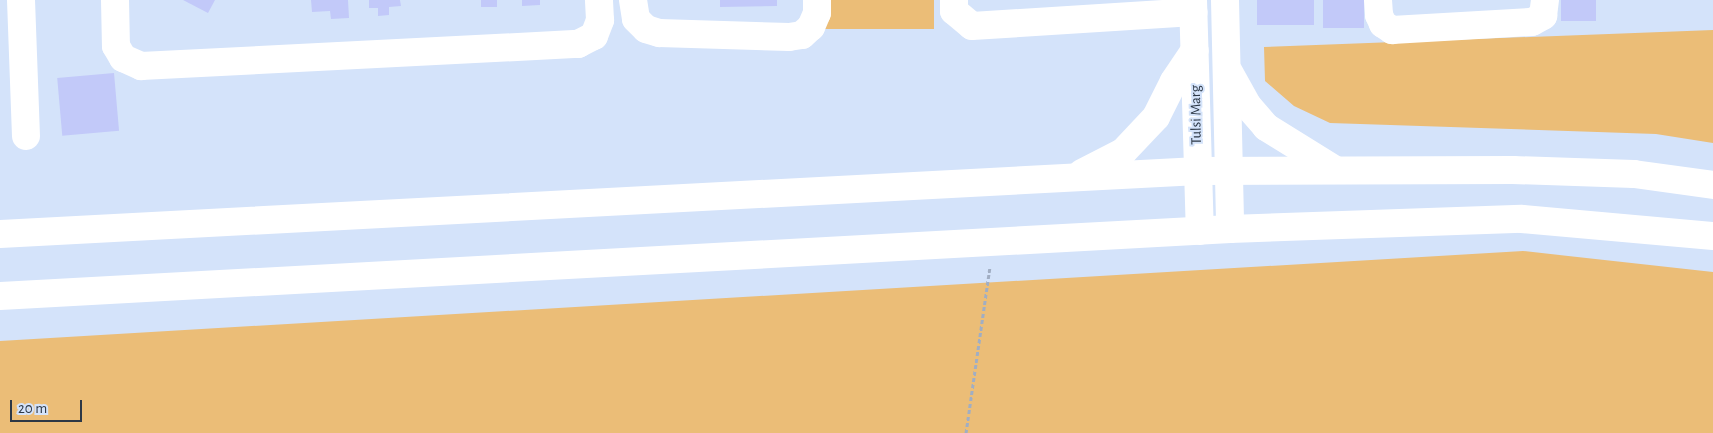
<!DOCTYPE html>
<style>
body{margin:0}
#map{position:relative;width:1713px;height:433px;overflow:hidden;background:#d4e3fa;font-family:"Alegreya Sans",sans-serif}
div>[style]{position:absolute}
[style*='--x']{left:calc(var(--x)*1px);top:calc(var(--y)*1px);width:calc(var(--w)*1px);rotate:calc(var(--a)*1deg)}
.green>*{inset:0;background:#ebbd77;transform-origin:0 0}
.building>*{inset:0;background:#c2c9f9;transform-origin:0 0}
.path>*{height:3px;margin-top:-1.5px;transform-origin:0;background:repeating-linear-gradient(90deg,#a1aec3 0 4px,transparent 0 6.5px)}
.minor>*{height:28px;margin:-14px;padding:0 14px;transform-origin:14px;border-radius:14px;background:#fff}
span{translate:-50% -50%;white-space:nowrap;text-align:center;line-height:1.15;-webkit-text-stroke:4px #d4e3fa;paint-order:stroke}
.street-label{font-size:15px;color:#2d3846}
.scale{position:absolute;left:10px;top:400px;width:72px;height:22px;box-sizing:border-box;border:2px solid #2d3846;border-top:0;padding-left:6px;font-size:15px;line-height:18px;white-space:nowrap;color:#2d3846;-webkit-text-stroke:4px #d4e3fa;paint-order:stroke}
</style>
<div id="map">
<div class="green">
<i style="left:816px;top:0;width:118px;height:29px"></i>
<i style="clip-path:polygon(1713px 30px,1713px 143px,1656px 134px,1330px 123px,1294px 106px,1265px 81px,1264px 47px)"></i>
<i style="clip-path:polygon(1523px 251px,1713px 272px,1713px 433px,0 433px,0 341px)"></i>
</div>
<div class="building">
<i style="clip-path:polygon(183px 0,215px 0,208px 13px)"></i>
<i style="clip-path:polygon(311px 0,348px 0,349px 18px,331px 19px,330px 11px,312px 12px)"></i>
<i style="clip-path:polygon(369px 0,400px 0,401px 6px,389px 7px,389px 15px,378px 16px,378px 8px,369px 8px)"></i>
<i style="left:481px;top:0;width:16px;height:7px"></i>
<i style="clip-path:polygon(522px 0,540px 0,540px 5px,522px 6px)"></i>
<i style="clip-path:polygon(720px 0,777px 0,777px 6px,720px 7px)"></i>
<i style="left:1257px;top:0;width:57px;height:25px"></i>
<i style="left:1323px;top:0;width:41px;height:28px"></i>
<i style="left:1561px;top:0;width:35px;height:21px"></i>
<i style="left:114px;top:73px;width:58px;height:57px;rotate:85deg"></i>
</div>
<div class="path">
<i style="--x:966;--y:433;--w:168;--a:-81.8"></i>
</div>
<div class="minor">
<i style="--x:21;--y:0;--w:136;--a:87.9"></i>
<i style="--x:115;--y:0;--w:46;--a:88.8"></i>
<i style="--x:116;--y:46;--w:14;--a:60"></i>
<i style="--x:123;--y:58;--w:20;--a:24"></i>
<i style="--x:141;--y:66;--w:438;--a:-2.9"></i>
<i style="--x:578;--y:44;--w:18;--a:-27"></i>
<i style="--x:594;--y:36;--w:17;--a:-69"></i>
<i style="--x:600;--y:20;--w:20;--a:-93"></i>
<i style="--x:633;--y:0;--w:19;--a:81"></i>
<i style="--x:636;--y:19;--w:14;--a:45"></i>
<i style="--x:646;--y:29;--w:14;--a:17"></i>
<i style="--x:659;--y:33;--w:130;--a:1.8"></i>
<i style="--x:789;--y:37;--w:13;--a:-9"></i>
<i style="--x:802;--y:35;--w:12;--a:-42"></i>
<i style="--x:811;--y:27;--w:15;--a:-67"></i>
<i style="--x:817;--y:13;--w:13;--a:-90"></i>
<i style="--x:954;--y:0;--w:11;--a:90"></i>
<i style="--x:954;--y:11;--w:23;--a:40"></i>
<i style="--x:972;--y:26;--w:222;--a:-3.6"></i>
<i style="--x:1193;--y:0;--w:231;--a:88.3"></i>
<i style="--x:1225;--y:0;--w:229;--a:88.7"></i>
<i style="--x:1378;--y:0;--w:15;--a:86"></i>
<i style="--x:1379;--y:15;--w:10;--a:66"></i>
<i style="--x:1383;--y:24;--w:11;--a:34"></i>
<i style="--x:1392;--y:30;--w:140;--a:-3.3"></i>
<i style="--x:1532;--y:22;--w:13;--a:-29"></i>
<i style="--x:1543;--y:16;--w:16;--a:-83"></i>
<i style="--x:1229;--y:72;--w:39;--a:61"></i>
<i style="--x:1248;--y:106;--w:28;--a:49"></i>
<i style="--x:1266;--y:127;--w:80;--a:31.7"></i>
<i style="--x:1082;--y:173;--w:46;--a:-27.1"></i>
<i style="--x:1123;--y:152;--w:48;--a:-46.7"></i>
<i style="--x:1156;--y:117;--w:40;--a:-63.4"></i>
<i style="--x:1174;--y:81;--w:37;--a:-56"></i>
<i style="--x:0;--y:234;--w:1200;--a:-3.01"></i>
<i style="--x:1198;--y:171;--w:315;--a:-0.2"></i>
<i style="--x:1513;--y:170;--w:121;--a:1.9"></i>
<i style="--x:1634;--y:174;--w:80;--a:7.9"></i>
<i style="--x:0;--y:296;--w:1232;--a:-3.12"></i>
<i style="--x:1230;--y:229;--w:292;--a:-2"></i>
<i style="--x:1522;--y:219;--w:192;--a:5.1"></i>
</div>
<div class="street-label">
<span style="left:1196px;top:115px;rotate:-91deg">Tulsi Marg</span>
</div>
<div class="scale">20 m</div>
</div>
